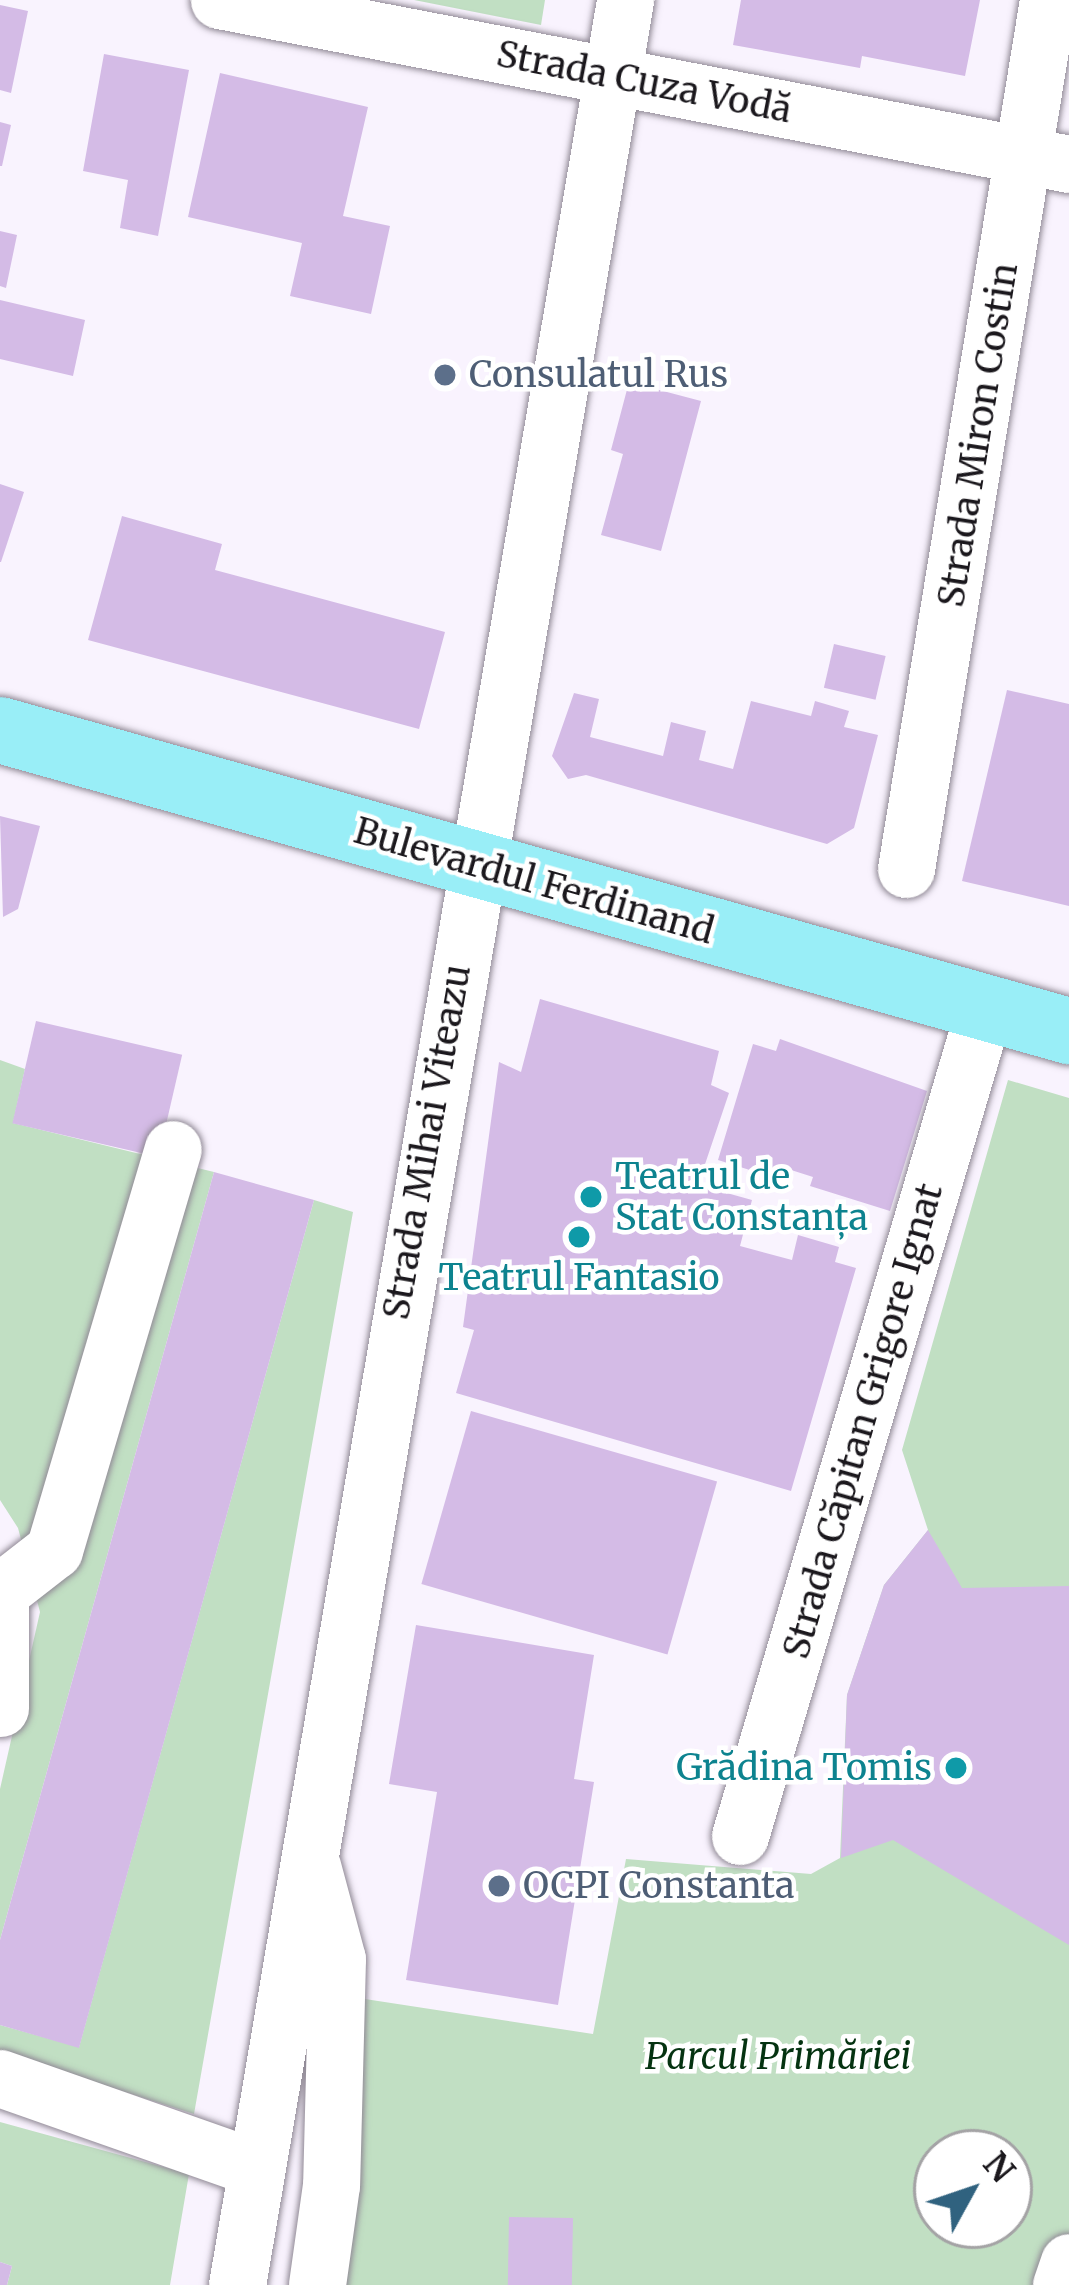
<!DOCTYPE html>
<meta charset="utf-8">
<style>
body{margin:0}
#map{position:relative;width:1069px;height:2285px;overflow:hidden;background:#f9f3fe;font-family:Merriweather,serif}
div>[style]{position:absolute}
[style*='--x']{left:calc(var(--x)*1px);top:calc(var(--y)*1px);width:calc(var(--w)*1px);rotate:calc(var(--a)*1deg)}
.green>*{inset:0;background:#c1dfc3}
.building>*{inset:0;background:#d4bbe6;transform-origin:0 0}
.roads{filter:drop-shadow(0 0 3px #918a96) drop-shadow(0 0 3px #918a96)}
.minor>*{height:57px;margin:-28.5px;padding:0 28.5px;transform-origin:28.5px;border-radius:28.5px;background:#fff}
.major>*{height:66px;margin:-33px;padding:0 33px;transform-origin:33px;border-radius:33px;background:#99eef7}
.dots>*{width:33px;height:33px;translate:-50% -50%;box-sizing:border-box;border:6px solid #fff;border-radius:50%}
span{translate:-50% -50%;white-space:nowrap;text-align:center;line-height:1.15;-webkit-text-stroke:9px #fff;paint-order:stroke}
.street-label{font-size:36px;color:#1b181d}
.service-label{font-size:36px;color:#4e5e75}
.left{translate:0 -50%;text-align:left}
.culture-label{font-size:36px;color:#0d838f}
.right{translate:-100% -50%;text-align:right}
.park-label{font-size:36px;color:#053311;font-style:italic}
.north{position:absolute;left:913px;top:2129px;width:120px;height:120px;box-sizing:border-box;background:#fff;border:3px solid #a4a3a5;border-radius:50%;rotate:50deg;font-size:33px;font-weight:700;line-height:48px;text-align:center;color:#1b181d}
.north::after{content:'';display:block;margin:auto;width:42px;height:54px;background:#30627f;clip-path:polygon(50% 0,100% 100%,50% 72%,0 100%)}
</style>
<div id="map">
<div class="green">
<i style="clip-path:polygon(414px 0,545px 0,541px 25px)"></i>
<i style="clip-path:polygon(0 1060px,25px 1069px,13px 1123px,214px 1172px,0 1940px,0 1789px,40px 1612px,18px 1528px,0 1500px)"></i>
<i style="clip-path:polygon(evenodd,1008px 1080px,1069px 1098px,1069px 2285px,342px 2285px,365px 1999px,593px 2034px,626px 1859px,811px 1874px,840px 1858px,847px 1695px,884px 1585px,928px 1530px,902px 1450px,1008px 1080px,937px 2153px,1009px 2153px,1009px 2225px,937px 2225px,937px 2153px)"></i>
<i style="clip-path:polygon(314px 1200px,353px 1212px,194px 2114px,0 2052px,0 2025px,79px 2047px)"></i>
<i style="clip-path:polygon(0 2122px,189px 2174px,170px 2285px,7px 2285px,12px 2266px,0 2262px)"></i>
</div>
<div class="building">
<i style="clip-path:polygon(741px 0,980px 0,965px 76px,862px 56px,860px 68px,733px 45px)"></i>
<i style="clip-path:polygon(0 5px,28px 11px,11px 93px,0 90px)"></i>
<i style="clip-path:polygon(104px 54px,189px 70px,158px 236px,120px 228px,128px 180px,83px 171px)"></i>
<i style="clip-path:polygon(220px 73px,368px 107px,343px 216px,390px 226px,371px 314px,290px 296px,302px 243px,188px 217px)"></i>
<i style="clip-path:polygon(0 122px,11px 125px,2px 166px,0 166px)"></i>
<i style="clip-path:polygon(0 231px,17px 235px,6px 288px,0 286px)"></i>
<i style="clip-path:polygon(0 300px,85px 320px,73px 376px,0 359px)"></i>
<i style="clip-path:polygon(629px 382px,701px 401px,661px 551px,601px 535px,623px 454px,611px 450px)"></i>
<i style="clip-path:polygon(0 484px,24px 492px,1px 562px,0 562px)"></i>
<i style="clip-path:polygon(122px 516px,222px 544px,215px 570px,445px 632px,419px 729px,88px 640px)"></i>
<i style="left:834px;top:644px;width:53px;height:45px;rotate:13deg"></i>
<i style="clip-path:polygon(1007px 690px,1069px 704px,1069px 906px,962px 881px)"></i>
<i style="clip-path:polygon(574px 693px,599px 699px,590px 737px,663px 756px,671px 722px,706px 731px,699px 760px,733px 769px,751px 701px,811px 716px,815px 701px,849px 711px,844px 727px,878px 735px,854px 828px,827px 844px,586px 775px,568px 779px,552px 756px)"></i>
<i style="clip-path:polygon(0 816px,40px 826px,18px 909px,3px 917px)"></i>
<i style="clip-path:polygon(540px 999px,719px 1051px,711px 1085px,729px 1093px,698px 1185px,752px 1200px,740px 1246px,792px 1260px,798px 1235px,839px 1247px,835px 1262px,856px 1268px,791px 1491px,456px 1393px,474px 1330px,463px 1327px,499px 1062px,521px 1072px)"></i>
<i style="left:36px;top:1021px;width:150px;height:105px;rotate:13deg"></i>
<i style="clip-path:polygon(780px 1039px,927px 1091px,890px 1211px,810px 1186px,813px 1177px,788px 1169px,785px 1181px,718px 1160px,753px 1044px,776px 1051px)"></i>
<i style="clip-path:polygon(214px 1172px,314px 1200px,79px 2048px,0 2025px,0 1940px)"></i>
<i style="left:471px;top:1411px;width:256px;height:180px;rotate:16deg"></i>
<i style="clip-path:polygon(928px 1530px,962px 1588px,1069px 1586px,1069px 1945px,893px 1840px,841px 1858px,847px 1695px,884px 1585px)"></i>
<i style="clip-path:polygon(416px 1625px,594px 1655px,574px 1779px,594px 1782px,558px 2005px,406px 1980px,437px 1792px,389px 1784px)"></i>
<i style="left:509px;top:2217px;width:64px;height:68px;rotate:1deg"></i>
<i style="clip-path:polygon(0 2262px,12px 2266px,7px 2285px,0 2285px)"></i>
</div>
<div class="roads">
<div class="minor">
<i style="--x:219;--y:0;--w:866;--a:10.92"></i>
<i style="--x:906;--y:869;--w:881;--a:-80.72"></i>
<i style="--x:0;--y:1592;--w:68;--a:-37.9"></i>
<i style="--x:54;--y:1550;--w:418;--a:-73.5"></i>
<i style="--x:0;--y:1592;--w:116;--a:90"></i>
<i style="--x:740;--y:1836;--w:864;--a:-73.54"></i>
<i style="--x:312;--y:1866;--w:96;--a:75"></i>
<i style="--x:337;--y:1959;--w:226;--a:91.5"></i>
<i style="--x:331;--y:2185;--w:101;--a:98"></i>
<i style="--x:0;--y:2078;--w:271;--a:19.4"></i>
<i style="--x:237;--y:2285;--w:2318;--a:-80.36"></i>
<i style="--x:1061;--y:2285;--w:24;--a:-71"></i>
</div>
<div class="major">
<i style="--x:0;--y:730;--w:1111;--a:15.73"></i>
</div>
</div>
<div class="dots">
<i style="left:445px;top:375px;background:#5c6f8a"></i>
<i style="left:591px;top:1197px;background:#0f9aa8"></i>
<i style="left:579px;top:1237px;background:#0f9aa8"></i>
<i style="left:956px;top:1768px;background:#0f9aa8"></i>
<i style="left:499px;top:1886px;background:#5c6f8a"></i>
</div>
<div class="street-label">
<span style="left:644px;top:82px;rotate:11deg">Strada Cuza Vodă</span>
<span style="left:978px;top:435px;rotate:-81deg">Strada Miron Costin</span>
<span style="left:534px;top:881px;rotate:16deg">Bulevardul Ferdinand</span>
<span style="left:427px;top:1142px;rotate:-80deg">Strada Mihai Viteazu</span>
<span style="left:863px;top:1421px;rotate:-74deg">Strada Căpitan Grigore Ignat</span>
</div>
<div class="service-label">
<span class="left" style="left:469px;top:375px">Consulatul Rus</span>
<span class="left" style="left:523px;top:1886px">OCPI Constanta</span>
</div>
<div class="culture-label">
<span class="left" style="left:615px;top:1197px">Teatrul de<br>Stat Constanța</span>
<span style="left:579px;top:1278px">Teatrul Fantasio</span>
<span class="right" style="left:932px;top:1768px">Grădina Tomis</span>
</div>
<div class="park-label">
<span style="left:778px;top:2057px">Parcul Primăriei</span>
</div>
<div class="north">N</div>
</div>
